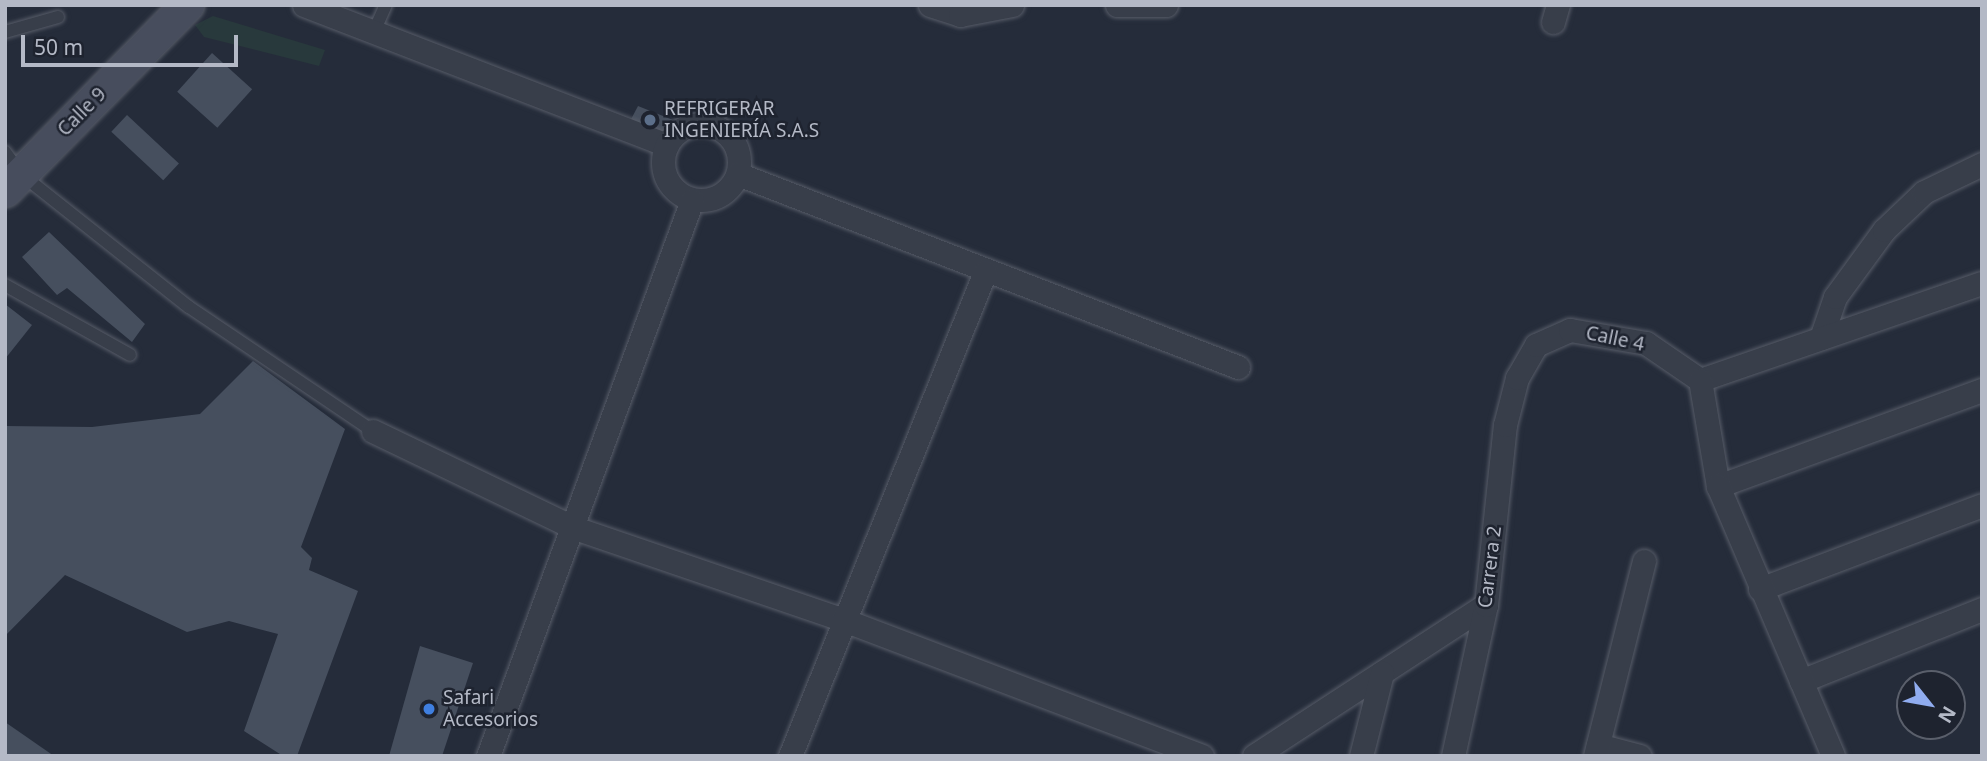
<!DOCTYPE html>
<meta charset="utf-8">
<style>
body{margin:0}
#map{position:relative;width:1987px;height:761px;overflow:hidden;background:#252c3a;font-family:"Noto Sans",sans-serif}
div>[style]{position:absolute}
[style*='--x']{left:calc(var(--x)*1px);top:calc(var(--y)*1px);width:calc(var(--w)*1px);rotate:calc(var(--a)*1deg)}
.green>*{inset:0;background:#28393c}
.building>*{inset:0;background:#464f5e;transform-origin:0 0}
.roads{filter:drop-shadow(0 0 2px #575c68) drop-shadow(0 0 2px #575c68)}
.service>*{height:12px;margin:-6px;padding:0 6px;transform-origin:6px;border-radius:6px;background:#383e4a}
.minor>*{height:23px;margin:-11.5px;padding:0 11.5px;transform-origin:11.5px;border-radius:11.5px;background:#383e4a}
.minor>.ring{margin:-11.5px;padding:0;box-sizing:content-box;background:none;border:23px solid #383e4a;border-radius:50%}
.secondary>*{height:33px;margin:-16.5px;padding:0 16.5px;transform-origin:16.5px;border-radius:16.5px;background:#474d5d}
.dots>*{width:19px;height:19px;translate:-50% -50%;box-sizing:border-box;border:4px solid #1e232f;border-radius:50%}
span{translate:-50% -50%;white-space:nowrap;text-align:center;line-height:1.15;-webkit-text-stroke:5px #1e232f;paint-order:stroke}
.poi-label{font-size:19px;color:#b4b9c6}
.left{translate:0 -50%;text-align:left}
.street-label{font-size:19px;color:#b4b9c6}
.frame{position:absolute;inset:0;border:7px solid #b4b9c6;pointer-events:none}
.north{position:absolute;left:1896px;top:670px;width:70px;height:70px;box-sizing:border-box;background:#1e232f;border:2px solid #5a5f6b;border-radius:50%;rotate:121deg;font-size:19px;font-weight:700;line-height:28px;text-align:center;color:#b4b9c6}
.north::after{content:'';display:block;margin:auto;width:24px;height:32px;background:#90acef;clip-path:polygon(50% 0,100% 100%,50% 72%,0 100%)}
.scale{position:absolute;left:21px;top:35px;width:217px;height:32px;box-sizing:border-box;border:4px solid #b4b9c6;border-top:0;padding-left:9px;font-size:21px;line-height:24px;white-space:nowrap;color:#b4b9c6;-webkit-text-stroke:5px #1e232f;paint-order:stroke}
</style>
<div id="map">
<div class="green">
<i style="clip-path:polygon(213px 16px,325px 50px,319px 66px,204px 37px,195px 25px)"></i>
</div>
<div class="building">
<i style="left:212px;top:53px;width:54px;height:52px;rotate:42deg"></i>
<i style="clip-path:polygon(638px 106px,673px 120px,665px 138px,628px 125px)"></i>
<i style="left:127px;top:115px;width:71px;height:23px;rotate:43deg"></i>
<i style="clip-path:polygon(49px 232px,145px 324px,132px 342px,67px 288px,57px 295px,22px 257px)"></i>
<i style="clip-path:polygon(5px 304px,32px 325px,5px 359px)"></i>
<i style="clip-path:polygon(253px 361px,345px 429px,301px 547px,312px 558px,309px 570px,358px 591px,297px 756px,283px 756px,244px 731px,278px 634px,229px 621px,187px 632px,65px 575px,5px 636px,5px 426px,92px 427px,200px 414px)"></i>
<i style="clip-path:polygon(420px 646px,473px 663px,442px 756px,389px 756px)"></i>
<i style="clip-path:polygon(5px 722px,54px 756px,5px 756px)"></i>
</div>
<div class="roads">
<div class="service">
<i style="--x:5;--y:32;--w:55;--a:-15.8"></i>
<i style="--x:372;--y:36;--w:34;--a:-66"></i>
<i style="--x:5;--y:152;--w:27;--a:54"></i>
<i style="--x:21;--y:174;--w:214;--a:38.4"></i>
<i style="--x:189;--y:307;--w:222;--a:34"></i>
<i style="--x:5;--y:285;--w:143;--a:29.2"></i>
</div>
<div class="minor">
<i style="--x:304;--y:5;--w:389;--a:21.1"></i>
<i style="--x:930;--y:5;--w:32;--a:18"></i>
<i style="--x:960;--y:15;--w:53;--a:-10.9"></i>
<i style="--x:1117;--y:5;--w:49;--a:0"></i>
<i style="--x:1553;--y:22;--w:18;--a:-74"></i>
<i class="ring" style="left:663px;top:124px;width:53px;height:53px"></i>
<i style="--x:738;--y:174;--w:536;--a:21.11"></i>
<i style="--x:1821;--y:338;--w:43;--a:-71.1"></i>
<i style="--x:1835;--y:297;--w:83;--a:-53.8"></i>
<i style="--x:1884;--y:230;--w:55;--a:-43.5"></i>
<i style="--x:1924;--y:192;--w:64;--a:-25.8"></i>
<i style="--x:1700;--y:380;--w:298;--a:-19"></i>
<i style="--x:373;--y:431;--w:224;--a:25.7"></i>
<i style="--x:575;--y:528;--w:284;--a:18.9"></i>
<i style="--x:844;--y:620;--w:383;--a:20.8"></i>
<i style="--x:1718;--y:486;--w:281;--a:-20"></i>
<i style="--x:1760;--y:589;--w:237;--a:-20.7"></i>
<i style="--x:1801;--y:681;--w:195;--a:-21.7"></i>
<i style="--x:1598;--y:745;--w:43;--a:14.7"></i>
<i style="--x:488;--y:756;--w:592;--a:-69.85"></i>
<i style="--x:790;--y:756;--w:522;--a:-68.06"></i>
<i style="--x:1254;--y:756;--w:277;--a:-33.1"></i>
<i style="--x:1361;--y:756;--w:86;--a:-75.8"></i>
<i style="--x:1453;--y:756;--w:155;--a:-77.7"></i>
<i style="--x:1486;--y:605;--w:181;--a:-84"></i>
<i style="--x:1505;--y:425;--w:49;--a:-75.7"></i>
<i style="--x:1517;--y:378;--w:38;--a:-60"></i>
<i style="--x:1536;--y:345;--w:37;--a:-24"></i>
<i style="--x:1570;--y:330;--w:77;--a:9.7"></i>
<i style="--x:1646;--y:343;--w:65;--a:34.4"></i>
<i style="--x:1700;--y:380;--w:108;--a:80.4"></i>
<i style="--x:1718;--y:486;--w:293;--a:66.9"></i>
<i style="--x:1595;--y:756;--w:201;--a:-75.9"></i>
</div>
<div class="secondary">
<i style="--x:5;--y:190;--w:260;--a:-45.5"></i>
</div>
</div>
<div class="dots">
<i style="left:650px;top:120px;background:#5c6f8a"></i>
<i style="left:429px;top:709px;background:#3f7fe0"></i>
</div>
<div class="poi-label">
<span class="left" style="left:664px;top:120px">REFRIGERAR<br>INGENIERÍA S.A.S</span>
<span class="left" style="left:443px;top:709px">Safari<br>Accesorios</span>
</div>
<div class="street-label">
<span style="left:82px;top:112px;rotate:-45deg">Calle 9</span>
<span style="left:1615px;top:339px;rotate:12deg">Calle 4</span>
<span style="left:1490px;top:567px;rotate:-83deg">Carrera 2</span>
</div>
<div class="frame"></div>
<div class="north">N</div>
<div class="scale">50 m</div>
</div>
